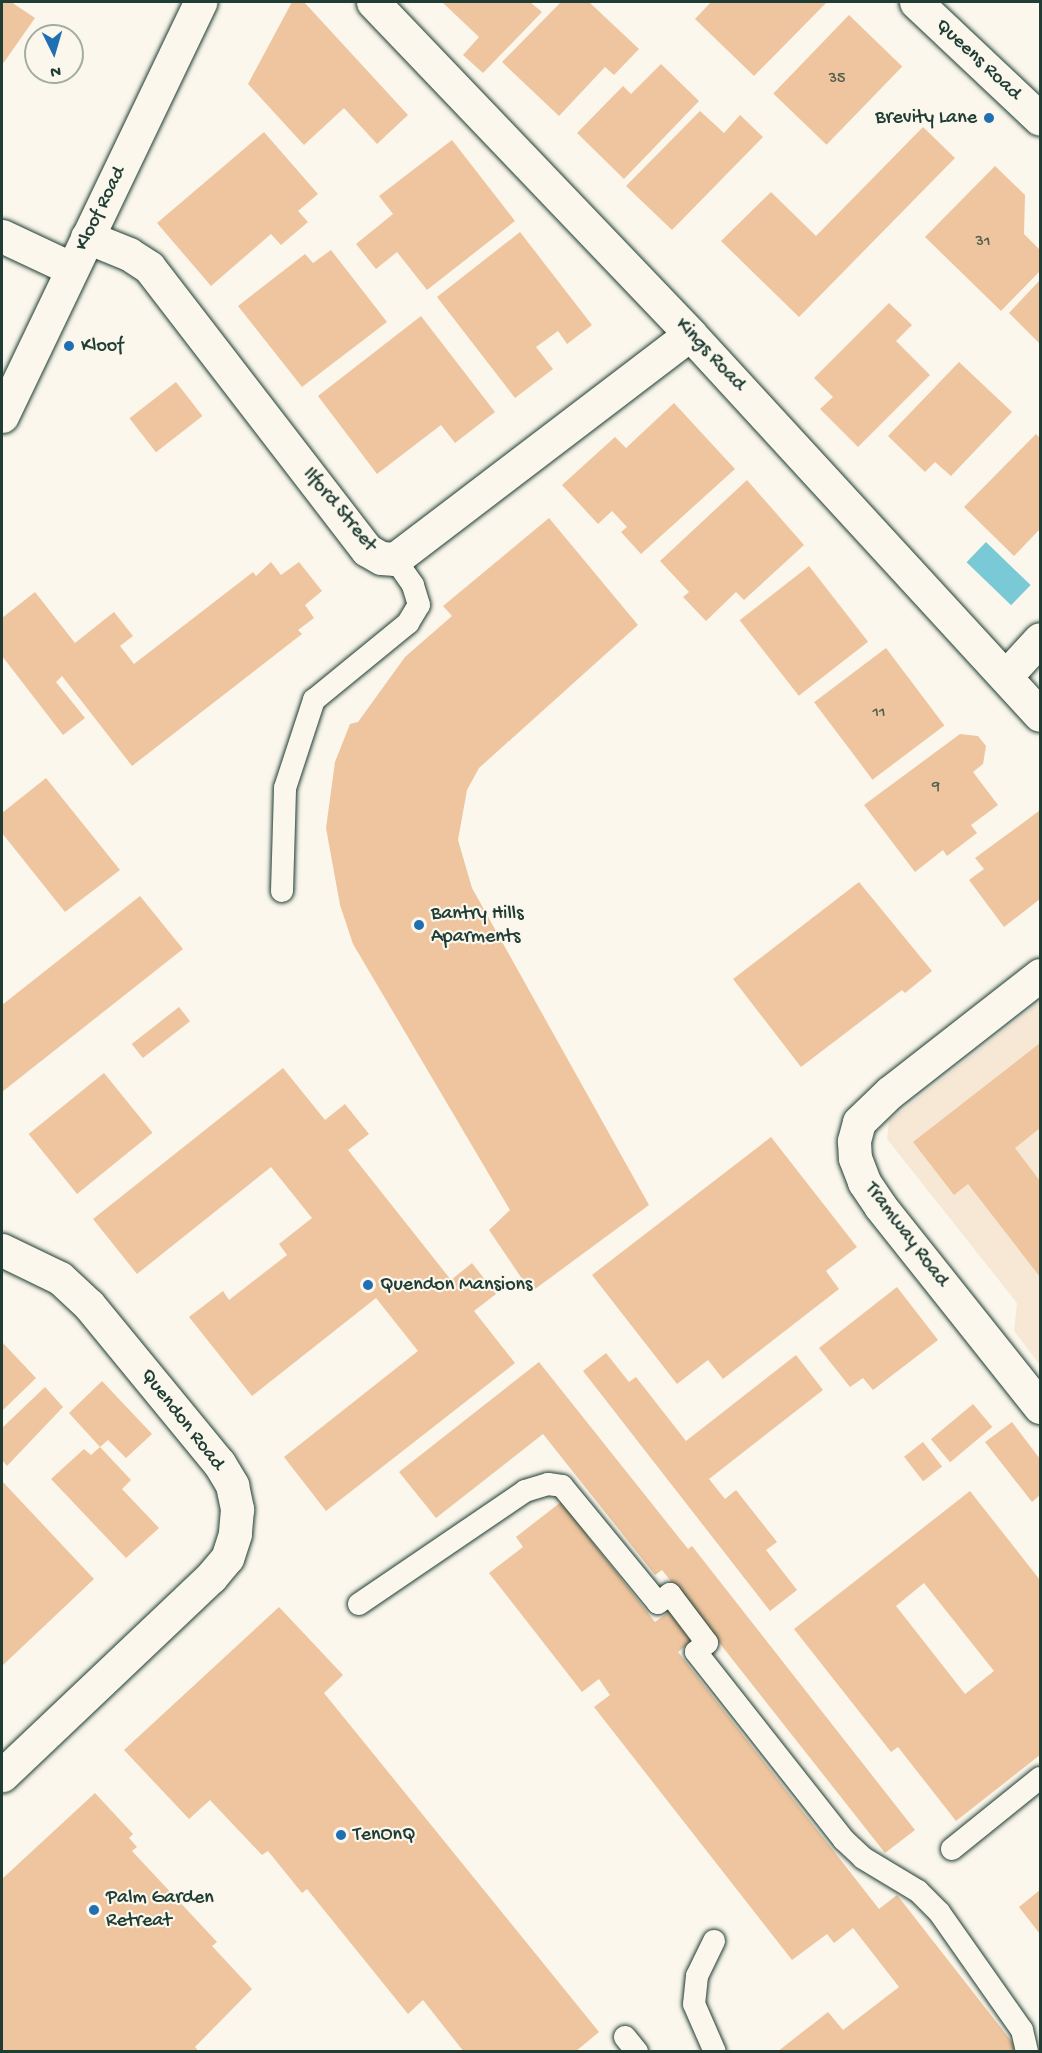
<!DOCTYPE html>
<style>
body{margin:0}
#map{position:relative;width:1042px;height:2053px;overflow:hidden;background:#fbf7ec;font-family:"Gochi Hand",sans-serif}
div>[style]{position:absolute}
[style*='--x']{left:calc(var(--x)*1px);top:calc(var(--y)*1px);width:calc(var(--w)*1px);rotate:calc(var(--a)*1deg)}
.built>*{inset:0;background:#f7e8d5}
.water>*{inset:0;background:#7ac9d7;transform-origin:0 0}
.building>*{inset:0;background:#eec59e;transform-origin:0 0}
.roads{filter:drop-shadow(0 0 2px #1f3d34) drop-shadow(0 0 2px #1f3d34)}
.lane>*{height:22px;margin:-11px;padding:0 11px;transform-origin:11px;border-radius:11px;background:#fbf7ec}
.street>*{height:33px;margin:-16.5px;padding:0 16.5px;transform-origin:16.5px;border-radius:16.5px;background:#fbf7ec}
.secondary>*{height:33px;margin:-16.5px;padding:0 16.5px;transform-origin:16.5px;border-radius:16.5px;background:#fbf7ec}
.dots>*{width:16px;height:16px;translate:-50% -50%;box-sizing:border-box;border:3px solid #fbf7ec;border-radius:50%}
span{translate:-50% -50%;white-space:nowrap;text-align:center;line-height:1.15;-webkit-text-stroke:4.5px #fbf7ec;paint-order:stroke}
.number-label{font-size:16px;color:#535f4e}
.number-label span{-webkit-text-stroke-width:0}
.street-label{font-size:20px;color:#1f3d34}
.poi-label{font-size:20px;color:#1f3d34}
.right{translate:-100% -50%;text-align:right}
.left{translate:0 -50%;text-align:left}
.frame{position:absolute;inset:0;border:3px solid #1f3d34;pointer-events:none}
.north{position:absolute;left:24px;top:24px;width:60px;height:60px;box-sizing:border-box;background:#fbf7ec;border:2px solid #a3ada2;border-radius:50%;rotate:175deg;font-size:16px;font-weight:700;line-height:24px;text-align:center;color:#1f3d34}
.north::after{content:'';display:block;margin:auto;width:21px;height:27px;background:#1f6fb2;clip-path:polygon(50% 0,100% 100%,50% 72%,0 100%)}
</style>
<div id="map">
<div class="built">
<i style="clip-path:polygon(1040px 1002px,1040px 1365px,1014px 1331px,1017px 1303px,887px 1139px,889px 1121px)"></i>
</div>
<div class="water">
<i style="left:986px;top:542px;width:62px;height:28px;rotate:44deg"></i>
</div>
<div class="building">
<i style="clip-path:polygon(2px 2px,11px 2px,35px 18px,2px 65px)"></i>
<i style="clip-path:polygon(292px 2px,304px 2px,408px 115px,377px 144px,344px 108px,304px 145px,248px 84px)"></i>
<i style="clip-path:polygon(442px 2px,530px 2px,542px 12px,483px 73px,463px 55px,479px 37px)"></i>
<i style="clip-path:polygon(561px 2px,589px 2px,639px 49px,614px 75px,605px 67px,559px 116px,502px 62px)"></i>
<i style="clip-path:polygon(711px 2px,827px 2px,754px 76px,695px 19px)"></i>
<i style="left:849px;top:15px;width:74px;height:109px;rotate:44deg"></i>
<i style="clip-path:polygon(661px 64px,699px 101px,624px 179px,577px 133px,623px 86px,631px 94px)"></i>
<i style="clip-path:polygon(700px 111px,724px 133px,740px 115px,763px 137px,672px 230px,626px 186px)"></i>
<i style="clip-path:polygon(923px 127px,955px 158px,799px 317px,721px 241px,771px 192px,816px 236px)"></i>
<i style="clip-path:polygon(264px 132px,318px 194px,298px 211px,308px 222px,281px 245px,271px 234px,211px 286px,157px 223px)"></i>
<i style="clip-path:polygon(452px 140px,515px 221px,427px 290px,397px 252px,376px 269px,356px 244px,393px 214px,379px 196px)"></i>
<i style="clip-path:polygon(995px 166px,1025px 195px,1024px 234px,1040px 250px,1040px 271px,1001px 311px,925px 237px)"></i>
<i style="clip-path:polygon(520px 232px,592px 325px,567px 344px,558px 331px,536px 347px,553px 369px,515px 398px,437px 297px)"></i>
<i style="clip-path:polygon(331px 250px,387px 322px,302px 387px,238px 306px,305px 254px,313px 263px)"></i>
<i style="clip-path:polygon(1040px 280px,1040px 344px,1009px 313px)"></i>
<i style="clip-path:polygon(889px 303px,912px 325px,896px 341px,930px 375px,858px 447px,820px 409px,833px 397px,814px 378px)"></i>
<i style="clip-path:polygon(421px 316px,495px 412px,455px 443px,441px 425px,377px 474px,318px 396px)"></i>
<i style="clip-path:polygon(959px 362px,1012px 412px,951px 476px,935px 462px,925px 472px,888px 436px)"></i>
<i style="left:176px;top:382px;width:43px;height:59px;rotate:52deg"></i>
<i style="clip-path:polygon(674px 403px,735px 469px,641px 554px,621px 532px,627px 527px,612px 511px,598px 524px,562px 485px,615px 437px,626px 448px)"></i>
<i style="clip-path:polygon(1036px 434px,1040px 438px,1040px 529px,1014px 556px,964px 507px)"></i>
<i style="clip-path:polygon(747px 480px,804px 545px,744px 600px,736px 592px,706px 621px,683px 597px,689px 592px,660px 561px)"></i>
<i style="clip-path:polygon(549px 518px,638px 625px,479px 768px,467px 790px,458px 840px,472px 888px,649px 1205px,531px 1292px,489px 1230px,510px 1210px,353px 944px,340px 905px,326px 828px,335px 762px,350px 724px,358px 722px,405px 657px,452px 616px,443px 606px)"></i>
<i style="clip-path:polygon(271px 562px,281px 575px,299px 562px,322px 591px,305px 605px,314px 618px,298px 630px,302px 634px,132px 766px,62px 676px,56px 682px,85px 718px,63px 735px,2px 656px,2px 618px,35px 592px,75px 643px,114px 612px,133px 636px,120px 646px,134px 664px,253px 572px,256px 576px)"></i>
<i style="left:809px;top:566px;width:96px;height:88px;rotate:52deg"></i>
<i style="left:886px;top:648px;width:97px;height:90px;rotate:53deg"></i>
<i style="clip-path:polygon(960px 734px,978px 736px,986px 746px,983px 764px,973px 772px,998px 805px,971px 825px,977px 833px,947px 856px,943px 850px,915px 872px,864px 805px)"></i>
<i style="clip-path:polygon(46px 778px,120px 870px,65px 912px,2px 833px,2px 813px)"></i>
<i style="clip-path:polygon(1039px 811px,1040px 899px,1004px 927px,969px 880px,984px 869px,975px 858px)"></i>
<i style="clip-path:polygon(859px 882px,932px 971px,905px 993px,902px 990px,801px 1067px,733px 979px)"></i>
<i style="clip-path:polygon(140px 896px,183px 949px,2px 1092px,2px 1005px)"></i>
<i style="left:179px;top:1007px;width:18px;height:60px;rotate:52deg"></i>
<i style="clip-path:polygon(1040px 1043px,1040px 1128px,1015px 1148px,1040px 1181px,1040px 1277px,968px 1184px,954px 1195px,913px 1142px)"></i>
<i style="clip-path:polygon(283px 1068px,325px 1120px,345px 1104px,369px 1134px,348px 1150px,451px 1280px,472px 1263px,496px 1294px,474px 1311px,515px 1363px,326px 1511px,284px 1457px,418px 1351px,376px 1298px,252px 1396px,189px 1317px,223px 1291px,229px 1300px,287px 1255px,279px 1244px,312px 1218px,271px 1167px,137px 1274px,93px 1219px)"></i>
<i style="left:104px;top:1073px;width:77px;height:97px;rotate:51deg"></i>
<i style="clip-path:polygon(771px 1137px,857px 1247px,826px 1271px,839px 1289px,723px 1379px,708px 1360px,677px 1384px,592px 1275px)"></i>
<i style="clip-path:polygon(897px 1287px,938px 1340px,873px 1390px,863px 1378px,850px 1387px,819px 1348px)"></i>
<i style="clip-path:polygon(2px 1342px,36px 1378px,2px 1411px)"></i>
<i style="clip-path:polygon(606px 1353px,629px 1382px,636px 1377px,686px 1441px,796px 1355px,823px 1390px,709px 1479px,725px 1499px,736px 1490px,777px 1542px,766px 1550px,797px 1590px,770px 1611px,583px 1371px)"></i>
<i style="clip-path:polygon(539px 1362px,688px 1549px,692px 1546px,915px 1830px,885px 1853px,662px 1570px,655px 1575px,543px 1434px,436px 1518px,399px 1472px)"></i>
<i style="clip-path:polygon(102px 1381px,152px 1434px,126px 1458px,108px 1440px,100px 1447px,131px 1480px,122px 1489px,159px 1528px,126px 1558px,51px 1479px,84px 1449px,91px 1455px,100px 1447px,69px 1413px)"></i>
<i style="clip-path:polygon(45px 1387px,63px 1407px,7px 1466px,2px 1460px,2px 1428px)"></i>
<i style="left:973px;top:1404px;width:30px;height:55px;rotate:50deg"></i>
<i style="clip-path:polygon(1012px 1422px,1040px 1459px,1040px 1495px,1032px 1502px,985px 1442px)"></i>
<i style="left:923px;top:1442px;width:31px;height:24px;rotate:52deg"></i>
<i style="clip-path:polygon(2px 1481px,94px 1579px,2px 1666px)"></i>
<i style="clip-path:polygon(evenodd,970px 1491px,1040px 1580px,1040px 1755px,956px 1821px,898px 1747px,891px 1752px,794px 1629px,970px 1491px,924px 1583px,994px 1671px,965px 1694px,896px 1606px,924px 1583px)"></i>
<i style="clip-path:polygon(561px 1502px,655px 1622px,673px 1609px,696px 1638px,678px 1652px,879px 1909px,897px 1895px,1016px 2047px,1011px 2052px,777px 2052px,828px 2012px,843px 2030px,899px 1987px,853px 1928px,834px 1943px,827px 1934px,792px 1960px,594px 1707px,610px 1695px,599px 1679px,582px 1692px,489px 1573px,523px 1547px,516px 1537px)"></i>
<i style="clip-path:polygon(279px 1607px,343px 1675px,324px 1693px,599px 2032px,575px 2052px,464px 2052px,423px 2000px,408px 2014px,307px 1889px,302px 1893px,268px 1851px,262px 1855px,210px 1800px,189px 1819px,124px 1750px)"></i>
<i style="clip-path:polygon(95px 1793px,133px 1834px,129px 1838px,137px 1847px,132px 1851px,217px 1942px,212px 1946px,252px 1989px,195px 2047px,199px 2052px,2px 2052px,2px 1879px)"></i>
<i style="clip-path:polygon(1040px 1890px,1040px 1934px,1019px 1907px)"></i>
</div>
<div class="roads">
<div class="lane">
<i style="--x:282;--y:891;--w:103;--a:-88.3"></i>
<i style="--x:285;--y:788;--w:93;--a:-71.8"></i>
<i style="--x:314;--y:700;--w:122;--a:-39.3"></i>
<i style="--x:408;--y:623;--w:21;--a:-59"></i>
<i style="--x:419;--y:605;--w:21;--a:-107"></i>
<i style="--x:413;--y:585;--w:32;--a:-125"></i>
<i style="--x:359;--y:1604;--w:201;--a:-34.2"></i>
<i style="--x:525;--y:1491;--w:24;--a:-17"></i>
<i style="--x:548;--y:1484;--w:14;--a:8"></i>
<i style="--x:562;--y:1486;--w:151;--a:50.6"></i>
<i style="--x:658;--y:1603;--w:15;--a:-37"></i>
<i style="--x:670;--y:1594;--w:61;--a:52.9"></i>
<i style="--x:707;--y:1643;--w:14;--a:141"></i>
<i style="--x:696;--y:1652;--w:239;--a:51.8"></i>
<i style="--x:844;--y:1840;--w:26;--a:43"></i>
<i style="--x:863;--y:1858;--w:64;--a:31"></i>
<i style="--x:918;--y:1891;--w:30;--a:45"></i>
<i style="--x:939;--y:1912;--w:144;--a:54.9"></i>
<i style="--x:1022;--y:2030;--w:23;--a:77"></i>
<i style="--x:952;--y:1849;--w:113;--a:-38.9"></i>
<i style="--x:714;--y:1941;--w:39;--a:116"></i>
<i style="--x:697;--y:1976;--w:28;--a:96"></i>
<i style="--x:694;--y:2004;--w:52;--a:66.4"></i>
<i style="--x:625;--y:2037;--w:19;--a:51"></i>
</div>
<div class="street">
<i style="--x:373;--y:2;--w:459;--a:46.3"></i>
<i style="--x:690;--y:334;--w:517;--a:47.43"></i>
<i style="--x:916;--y:2;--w:170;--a:43.3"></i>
<i style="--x:2;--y:236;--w:77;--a:25.2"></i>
<i style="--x:87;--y:237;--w:45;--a:22"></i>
<i style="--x:129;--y:254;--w:24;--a:33"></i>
<i style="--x:149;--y:267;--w:357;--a:52.4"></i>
<i style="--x:367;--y:550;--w:16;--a:30"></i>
<i style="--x:381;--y:558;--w:14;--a:4"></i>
<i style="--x:395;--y:559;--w:371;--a:-37.3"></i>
<i style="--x:1006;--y:676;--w:50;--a:-47.4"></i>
<i style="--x:1040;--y:975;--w:190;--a:142"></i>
<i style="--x:890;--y:1092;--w:43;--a:135.9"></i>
<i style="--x:859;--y:1122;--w:20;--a:105"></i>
<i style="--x:854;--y:1141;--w:17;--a:87"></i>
<i style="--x:855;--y:1158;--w:26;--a:69"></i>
<i style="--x:864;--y:1182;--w:29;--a:56"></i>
<i style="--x:880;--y:1206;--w:257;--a:51.5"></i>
<i style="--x:2;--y:1250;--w:64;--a:25.8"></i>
<i style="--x:60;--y:1278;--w:40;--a:43"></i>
<i style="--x:89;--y:1305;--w:205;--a:50.6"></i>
<i style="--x:219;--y:1463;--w:26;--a:59"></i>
<i style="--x:232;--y:1485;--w:25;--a:78"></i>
<i style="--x:237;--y:1509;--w:25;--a:95"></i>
<i style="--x:235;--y:1534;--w:25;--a:108"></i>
<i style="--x:227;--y:1558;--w:25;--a:130"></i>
<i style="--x:211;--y:1577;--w:288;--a:136.5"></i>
</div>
<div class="secondary">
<i style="--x:2;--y:416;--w:459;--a:-64.4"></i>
</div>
</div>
<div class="dots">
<i style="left:989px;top:118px;background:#1f6fb2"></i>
<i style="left:69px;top:346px;background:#1f6fb2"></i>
<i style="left:419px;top:925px;background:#1f6fb2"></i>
<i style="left:368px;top:1285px;background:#1f6fb2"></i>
<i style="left:341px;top:1835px;background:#1f6fb2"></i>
<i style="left:94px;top:1910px;background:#1f6fb2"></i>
</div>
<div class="number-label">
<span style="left:837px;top:80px">35</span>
<span style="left:983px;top:243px">31</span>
<span style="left:879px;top:714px">11</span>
<span style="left:936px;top:788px">9</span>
</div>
<div class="street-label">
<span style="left:978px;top:60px;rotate:43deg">Queens Road</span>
<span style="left:101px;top:209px;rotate:-64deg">Kloof Road</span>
<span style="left:710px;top:355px;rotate:47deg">Kings Road</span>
<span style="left:339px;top:510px;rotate:50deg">Ilford Street</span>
<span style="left:906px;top:1235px;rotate:53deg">Tramway Road</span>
<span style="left:182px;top:1420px;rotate:52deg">Quendon Road</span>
</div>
<div class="poi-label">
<span class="right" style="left:977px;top:118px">Brevity Lane</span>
<span class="left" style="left:81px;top:346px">Kloof</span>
<span class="left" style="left:431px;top:926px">Bantry Hills<br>Aparments</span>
<span class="left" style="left:380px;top:1285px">Quendon Mansions</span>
<span class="left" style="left:353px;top:1835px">TenOnQ</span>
<span class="left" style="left:106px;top:1910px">Palm Garden<br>Retreat</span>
</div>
<div class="frame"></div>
<div class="north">N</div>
</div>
